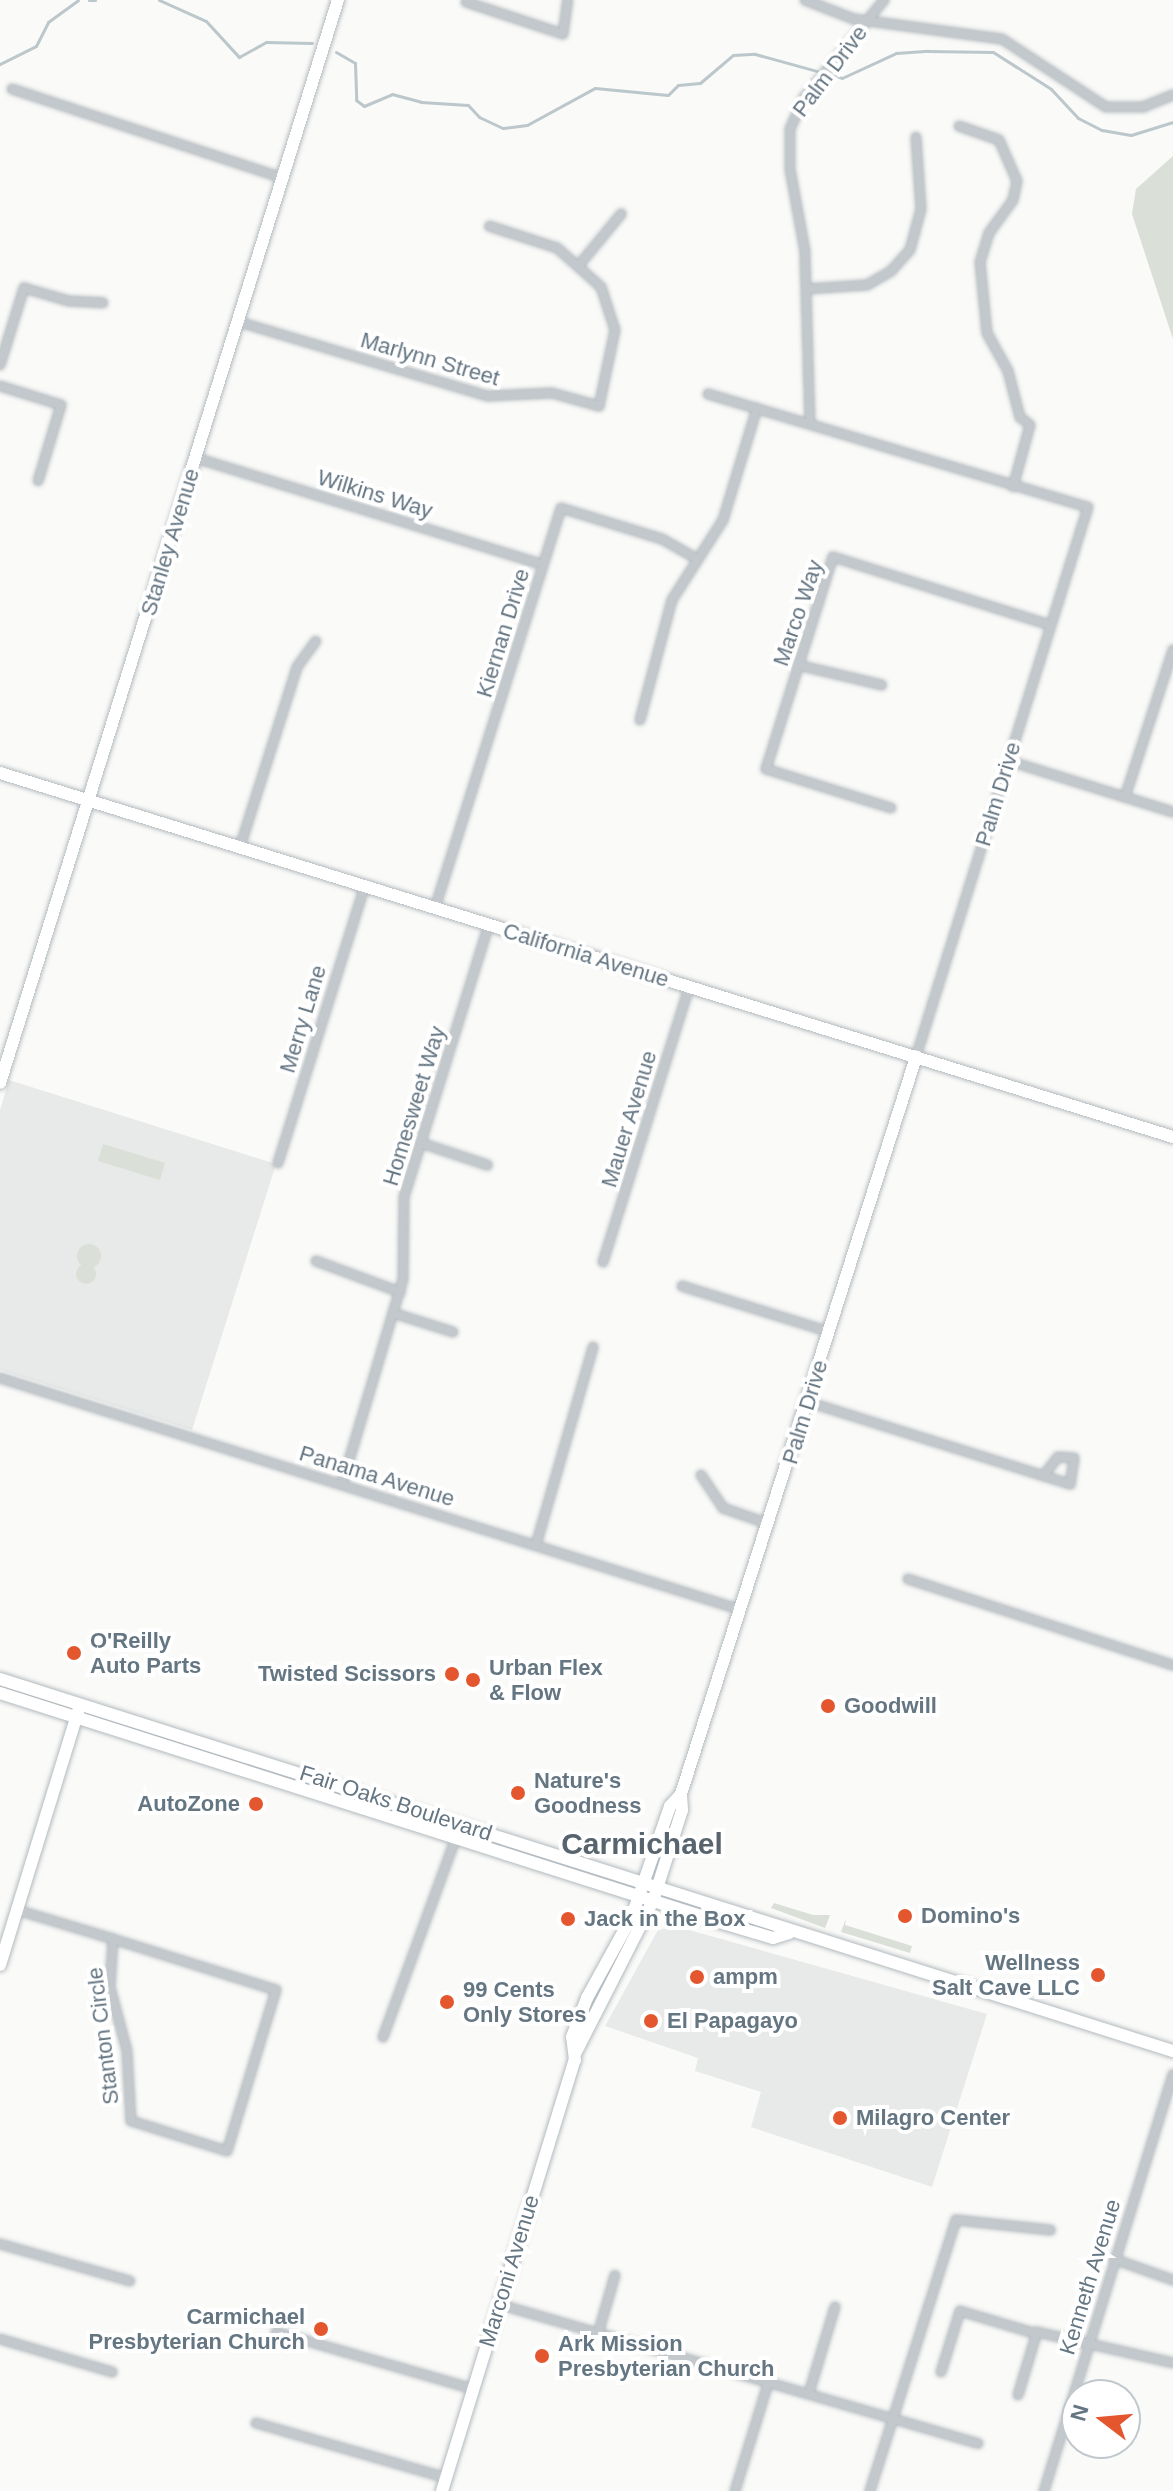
<!DOCTYPE html>
<html>
<head>
<meta charset="utf-8">
<style>
  body { margin:0 }
  #map { position:relative; width:1173px; height:2491px; overflow:hidden; background:#fafaf8; font-family:Helvetica,sans-serif }
  div>[style] { position:absolute }
  [style*='--x'] { left:calc(var(--x)*1px); top:calc(var(--y)*1px); width:calc(var(--w)*1px); rotate:calc(var(--a)*1deg) }
  .built>* { inset:0; background:#e8e9e9 }
  .green>* { inset:0; background:#dadfd7 }
  .round { border-radius:50% }
  .stream>* { height:3px; margin:-1.5px; padding:0 1.5px; transform-origin:1.5px; border-radius:1.5px; background:#bbc7cb }
  .roads { filter:drop-shadow(0 0 2px #b3babf) drop-shadow(0 0 2px #b3babf) }
  .street>* { height:8px; margin:-4px; padding:0 4px; transform-origin:4px; border-radius:4px; background:#c3c8cc }
  .secondary>* { height:12px; margin:-6px; padding:0 6px; transform-origin:6px; border-radius:6px; background:#fff }
  .primary>* { height:12px; margin:-6px; padding:0 6px; transform-origin:6px; border-radius:6px; background:#fff }
  .dots>* { width:22px; height:22px; translate:-50% -50%; box-sizing:border-box; border:4px solid #fff; border-radius:50% }
  span { translate:-50% -50%; white-space:nowrap; text-align:center; line-height:1.15; -webkit-text-stroke:8px #fff; paint-order:stroke }
  .street-label { font-size:22px; color:#657683 }
  .poi-label { font-size:22px; color:#657683; font-weight:700 }
  .left { translate:0 -50%; text-align:left }
  .right { translate:-100% -50%; text-align:right }
  .district-label { font-size:30px; color:#57646e; font-weight:700 }
  .north { position:absolute; left:1061px; top:2379px; width:80px; height:80px; box-sizing:border-box; background:#fff; border:2px solid #c1c8cd; border-radius:50%; rotate:286deg; font-size:22px; font-weight:700; line-height:32px; text-align:center; color:#657683 }
  .north::after { content:''; display:block; margin:auto; width:28px; height:36px; background:#e4572e; clip-path:polygon(50% 0,100% 100%,50% 72%,0 100%) }
</style>
</head>
<body>
<div id="map">
  <div class="built">
    <div style="clip-path:polygon(9px 1080px,276px 1164px,192px 1430px,0 1370px,0 1110px)"></div>
    <div style="clip-path:polygon(675px 1926px,987px 2014px,932px 2187px,751px 2127px,761px 2092px,695px 2071px,698px 2058px,605px 2026px,658px 1930px)"></div>
  </div>
  <div class="green">
    <div style="clip-path:polygon(1173px 156px,1173px 339px,1132px 214px,1136px 189px)"></div>
    <div style="clip-path:polygon(103px 1144px,165px 1163px,160px 1180px,98px 1161px)"></div>
    <div class="round" style="left:77px;top:1244px;width:24px;height:24px"></div>
    <div class="round" style="left:76px;top:1264px;width:20px;height:20px"></div>
    <div style="clip-path:polygon(774px 1903px,813px 1915px,830px 1915px,825px 1928px,771px 1908px)"></div>
    <div style="clip-path:polygon(846px 1918px,845px 1925px,912px 1946px,910px 1953px,841px 1932px)"></div>
  </div>
  <div class="stream">
    <div style="--x:89;--y:0;--w:6;--a:0"></div>
    <div style="--x:159;--y:0;--w:51;--a:24.1"></div>
    <div style="--x:206;--y:21;--w:49;--a:47.5"></div>
    <div style="--x:239;--y:57;--w:31;--a:-29"></div>
    <div style="--x:266;--y:42;--w:46;--a:1.2"></div>
    <div style="--x:336;--y:52;--w:22;--a:30"></div>
    <div style="--x:355;--y:63;--w:37;--a:88"></div>
    <div style="--x:356;--y:100;--w:10;--a:37"></div>
    <div style="--x:364;--y:106;--w:30;--a:-23"></div>
    <div style="--x:392;--y:94;--w:30;--a:15"></div>
    <div style="--x:421;--y:102;--w:47;--a:3.7"></div>
    <div style="--x:468;--y:105;--w:16;--a:47"></div>
    <div style="--x:479;--y:117;--w:26;--a:25"></div>
    <div style="--x:503;--y:128;--w:24;--a:-7"></div>
    <div style="--x:527;--y:125;--w:77;--a:-28.6"></div>
    <div style="--x:595;--y:88;--w:73;--a:5.5"></div>
    <div style="--x:668;--y:95;--w:14;--a:-45"></div>
    <div style="--x:678;--y:85;--w:22;--a:-5"></div>
    <div style="--x:700;--y:83;--w:43;--a:-40.3"></div>
    <div style="--x:733;--y:55;--w:22;--a:-3"></div>
    <div style="--x:755;--y:54;--w:90;--a:15.4"></div>
    <div style="--x:842;--y:78;--w:60;--a:-24.8"></div>
    <div style="--x:896;--y:53;--w:32;--a:-4"></div>
    <div style="--x:928;--y:51;--w:65;--a:0.9"></div>
    <div style="--x:993;--y:52;--w:69;--a:32.5"></div>
    <div style="--x:1051;--y:89;--w:40;--a:47"></div>
    <div style="--x:1078;--y:118;--w:27;--a:27"></div>
    <div style="--x:1102;--y:130;--w:29;--a:10"></div>
    <div style="--x:1131;--y:135;--w:44;--a:-17.2"></div>
    <div style="--x:0;--y:64;--w:40;--a:-26.6"></div>
    <div style="--x:36;--y:46;--w:27;--a:-63"></div>
    <div style="--x:48;--y:22;--w:37;--a:-36"></div>
  </div>
  <div class="roads">
    <div class="street">
      <div style="--x:805;--y:0;--w:53;--a:21.2"></div>
      <div style="--x:854;--y:19;--w:149;--a:7.7"></div>
      <div style="--x:1002;--y:39;--w:124;--a:33.2"></div>
      <div style="--x:1106;--y:107;--w:37;--a:0"></div>
      <div style="--x:1143;--y:107;--w:32;--a:-22"></div>
      <div style="--x:466;--y:2;--w:102;--a:18.3"></div>
      <div style="--x:563;--y:34;--w:34;--a:-82"></div>
      <div style="--x:12;--y:89;--w:284;--a:18.2"></div>
      <div style="--x:959;--y:126;--w:42;--a:19.3"></div>
      <div style="--x:999;--y:140;--w:45;--a:66.3"></div>
      <div style="--x:1017;--y:181;--w:19;--a:102"></div>
      <div style="--x:1013;--y:200;--w:41;--a:126"></div>
      <div style="--x:989;--y:233;--w:30;--a:107"></div>
      <div style="--x:980;--y:262;--w:71;--a:84.4"></div>
      <div style="--x:987;--y:333;--w:43;--a:61.1"></div>
      <div style="--x:1008;--y:371;--w:48;--a:75.4"></div>
      <div style="--x:1020;--y:417;--w:13;--a:39"></div>
      <div style="--x:1030;--y:425;--w:64;--a:105.3"></div>
      <div style="--x:580;--y:264;--w:65;--a:-50.6"></div>
      <div style="--x:806;--y:289;--w:61;--a:-3.8"></div>
      <div style="--x:867;--y:285;--w:28;--a:-30"></div>
      <div style="--x:891;--y:271;--w:28;--a:-48"></div>
      <div style="--x:910;--y:250;--w:42;--a:-75"></div>
      <div style="--x:921;--y:209;--w:72;--a:-94"></div>
      <div style="--x:239;--y:322;--w:260;--a:16.6"></div>
      <div style="--x:488;--y:396;--w:64;--a:-2.7"></div>
      <div style="--x:552;--y:393;--w:49;--a:15.5"></div>
      <div style="--x:599;--y:406;--w:78;--a:-78.1"></div>
      <div style="--x:615;--y:330;--w:45;--a:-108"></div>
      <div style="--x:601;--y:287;--w:59;--a:-138.4"></div>
      <div style="--x:557;--y:248;--w:71;--a:-162.1"></div>
      <div style="--x:0;--y:365;--w:81;--a:-72.7"></div>
      <div style="--x:24;--y:288;--w:47;--a:16.1"></div>
      <div style="--x:69;--y:301;--w:34;--a:3"></div>
      <div style="--x:0;--y:386;--w:64;--a:17.3"></div>
      <div style="--x:61;--y:405;--w:79;--a:106.8"></div>
      <div style="--x:708;--y:394;--w:396;--a:16.6"></div>
      <div style="--x:1088;--y:507;--w:576;--a:107.37"></div>
      <div style="--x:810;--y:424;--w:173;--a:-91.7"></div>
      <div style="--x:805;--y:251;--w:83;--a:-100.4"></div>
      <div style="--x:790;--y:169;--w:40;--a:-90"></div>
      <div style="--x:790;--y:129;--w:34;--a:-66"></div>
      <div style="--x:804;--y:98;--w:127;--a:-50.8"></div>
      <div style="--x:196;--y:458;--w:363;--a:17.1"></div>
      <div style="--x:798;--y:665;--w:86;--a:13.4"></div>
      <div style="--x:640;--y:720;--w:124;--a:-75.1"></div>
      <div style="--x:672;--y:600;--w:95;--a:-57.5"></div>
      <div style="--x:723;--y:520;--w:117;--a:-73.1"></div>
      <div style="--x:1009;--y:761;--w:172;--a:17.3"></div>
      <div style="--x:1125;--y:797;--w:155;--a:-71.9"></div>
      <div style="--x:891;--y:808;--w:131;--a:-162.7"></div>
      <div style="--x:766;--y:769;--w:222;--a:-72.5"></div>
      <div style="--x:833;--y:557;--w:227;--a:17.4"></div>
      <div style="--x:240;--y:847;--w:189;--a:-72.4"></div>
      <div style="--x:297;--y:667;--w:32;--a:-54"></div>
      <div style="--x:435;--y:908;--w:419;--a:-72.5"></div>
      <div style="--x:561;--y:508;--w:106;--a:17.1"></div>
      <div style="--x:662;--y:539;--w:40;--a:29.7"></div>
      <div style="--x:421;--y:1143;--w:70;--a:18.4"></div>
      <div style="--x:278;--y:1163;--w:290;--a:-72.6"></div>
      <div style="--x:316;--y:1261;--w:90;--a:20.3"></div>
      <div style="--x:603;--y:1262;--w:288;--a:-72.6"></div>
      <div style="--x:682;--y:1286;--w:155;--a:17.3"></div>
      <div style="--x:393;--y:1313;--w:63;--a:17.6"></div>
      <div style="--x:0;--y:1378;--w:776;--a:17.38"></div>
      <div style="--x:808;--y:1402;--w:275;--a:17.4"></div>
      <div style="--x:1070;--y:1484;--w:26;--a:-81"></div>
      <div style="--x:1074;--y:1458;--w:16;--a:-176"></div>
      <div style="--x:1058;--y:1457;--w:24;--a:128"></div>
      <div style="--x:701;--y:1475;--w:40;--a:56"></div>
      <div style="--x:723;--y:1508;--w:49;--a:19.2"></div>
      <div style="--x:342;--y:1484;--w:214;--a:-73.4"></div>
      <div style="--x:403;--y:1279;--w:82;--a:-89.3"></div>
      <div style="--x:404;--y:1197;--w:286;--a:-72.7"></div>
      <div style="--x:536;--y:1545;--w:206;--a:-73.9"></div>
      <div style="--x:908;--y:1579;--w:279;--a:18"></div>
      <div style="--x:17;--y:1910;--w:100;--a:16.8"></div>
      <div style="--x:113;--y:1939;--w:171;--a:17.4"></div>
      <div style="--x:276;--y:1990;--w:168;--a:106.9"></div>
      <div style="--x:227;--y:2151;--w:101;--a:-162.6"></div>
      <div style="--x:131;--y:2121;--w:70;--a:-93.3"></div>
      <div style="--x:127;--y:2051;--w:66;--a:-104.9"></div>
      <div style="--x:110;--y:1987;--w:48;--a:-86.4"></div>
      <div style="--x:383;--y:2037;--w:212;--a:-69.9"></div>
      <div style="--x:0;--y:2244;--w:135;--a:15.9"></div>
      <div style="--x:1114;--y:2259;--w:63;--a:19.6"></div>
      <div style="--x:498;--y:2304;--w:500;--a:16.2"></div>
      <div style="--x:276;--y:2332;--w:205;--a:16.1"></div>
      <div style="--x:598;--y:2334;--w:61;--a:-73.9"></div>
      <div style="--x:0;--y:2339;--w:117;--a:16.4"></div>
      <div style="--x:941;--y:2372;--w:64;--a:-72.7"></div>
      <div style="--x:960;--y:2311;--w:80;--a:16.6"></div>
      <div style="--x:809;--y:2393;--w:90;--a:-73.2"></div>
      <div style="--x:1018;--y:2395;--w:66;--a:-73.2"></div>
      <div style="--x:1037;--y:2332;--w:139;--a:12.8"></div>
      <div style="--x:256;--y:2423;--w:198;--a:16.1"></div>
      <div style="--x:735;--y:2491;--w:112;--a:-72.9"></div>
      <div style="--x:870;--y:2491;--w:284;--a:-72.4"></div>
      <div style="--x:956;--y:2220;--w:95;--a:6.1"></div>
      <div style="--x:1044;--y:2491;--w:436;--a:-72.8"></div>
    </div>
    <div class="secondary">
      <div style="--x:0;--y:773;--w:1228;--a:17.24"></div>
      <div style="--x:0;--y:1083;--w:1135;--a:-72.67"></div>
      <div style="--x:0;--y:1965;--w:269;--a:-72.9"></div>
      <div style="--x:576;--y:2052;--w:169;--a:-63"></div>
      <div style="--x:653;--y:1901;--w:96;--a:-72.3"></div>
      <div style="--x:682;--y:1810;--w:16;--a:-94"></div>
      <div style="--x:681;--y:1794;--w:774;--a:-72.31"></div>
      <div style="--x:442;--y:2491;--w:451;--a:-72.9"></div>
      <div style="--x:575;--y:2060;--w:23;--a:-97"></div>
      <div style="--x:572;--y:2037;--w:42;--a:-69"></div>
      <div style="--x:587;--y:1998;--w:94;--a:-61.2"></div>
      <div style="--x:632;--y:1916;--w:116;--a:-70.9"></div>
      <div style="--x:670;--y:1806;--w:16;--a:-47"></div>
    </div>
    <div class="primary">
      <div style="--x:0;--y:1679;--w:1231;--a:17.6"></div>
      <div style="--x:0;--y:1693;--w:762;--a:17.65"></div>
      <div style="--x:726;--y:1924;--w:49;--a:16.6"></div>
      <div style="--x:773;--y:1938;--w:17;--a:-17"></div>
    </div>
  </div>
  <div class="dots">
    <div style="left:74px;top:1653px;background:#e4572e"></div>
    <div style="left:452px;top:1674px;background:#e4572e"></div>
    <div style="left:473px;top:1680px;background:#e4572e"></div>
    <div style="left:828px;top:1706px;background:#e4572e"></div>
    <div style="left:518px;top:1793px;background:#e4572e"></div>
    <div style="left:256px;top:1804px;background:#e4572e"></div>
    <div style="left:905px;top:1916px;background:#e4572e"></div>
    <div style="left:568px;top:1919px;background:#e4572e"></div>
    <div style="left:1098px;top:1975px;background:#e4572e"></div>
    <div style="left:697px;top:1977px;background:#e4572e"></div>
    <div style="left:447px;top:2002px;background:#e4572e"></div>
    <div style="left:651px;top:2021px;background:#e4572e"></div>
    <div style="left:840px;top:2118px;background:#e4572e"></div>
    <div style="left:321px;top:2329px;background:#e4572e"></div>
    <div style="left:542px;top:2356px;background:#e4572e"></div>
  </div>
  <div class="street-label">
    <span style="left:830px;top:71px;rotate:-53deg">Palm Drive</span>
    <span style="left:430px;top:359px;rotate:16deg">Marlynn Street</span>
    <span style="left:375px;top:494px;rotate:17deg">Wilkins Way</span>
    <span style="left:170px;top:542px;rotate:-73deg">Stanley Avenue</span>
    <span style="left:798px;top:613px;rotate:-71deg">Marco Way</span>
    <span style="left:503px;top:633px;rotate:-73deg">Kiernan Drive</span>
    <span style="left:998px;top:794px;rotate:-73deg">Palm Drive</span>
    <span style="left:586px;top:955px;rotate:17deg">California Avenue</span>
    <span style="left:303px;top:1019px;rotate:-73deg">Merry Lane</span>
    <span style="left:414px;top:1106px;rotate:-73deg">Homesweet Way</span>
    <span style="left:629px;top:1119px;rotate:-73deg">Mauer Avenue</span>
    <span style="left:805px;top:1412px;rotate:-73deg">Palm Drive</span>
    <span style="left:377px;top:1476px;rotate:17deg">Panama Avenue</span>
    <span style="left:396px;top:1803px;rotate:18deg">Fair Oaks Boulevard</span>
    <span style="left:103px;top:2036px;rotate:-97deg">Stanton Circle</span>
    <span style="left:509px;top:2271px;rotate:-73deg">Marconi Avenue</span>
    <span style="left:1090px;top:2277px;rotate:-73deg">Kenneth Avenue</span>
  </div>
  <div class="poi-label">
    <span class="left" style="left:90px;top:1653px">O'Reilly<br>Auto Parts</span>
    <span class="left" style="left:489px;top:1680px">Urban Flex<br>&amp; Flow</span>
    <span class="right" style="left:436px;top:1674px">Twisted Scissors</span>
    <span class="left" style="left:844px;top:1706px">Goodwill</span>
    <span class="left" style="left:534px;top:1793px">Nature's<br>Goodness</span>
    <span class="right" style="left:240px;top:1804px">AutoZone</span>
    <span class="left" style="left:921px;top:1916px">Domino's</span>
    <span class="left" style="left:584px;top:1919px">Jack in the Box</span>
    <span class="right" style="left:1080px;top:1975px">Wellness<br>Salt Cave LLC</span>
    <span class="left" style="left:713px;top:1977px">ampm</span>
    <span class="left" style="left:463px;top:2002px">99 Cents<br>Only Stores</span>
    <span class="left" style="left:667px;top:2021px">El Papagayo</span>
    <span class="left" style="left:856px;top:2118px">Milagro Center</span>
    <span class="right" style="left:305px;top:2329px">Carmichael<br>Presbyterian Church</span>
    <span class="left" style="left:558px;top:2356px">Ark Mission<br>Presbyterian Church</span>
  </div>
  <div class="district-label">
    <span style="left:642px;top:1844px">Carmichael</span>
  </div>
  <div class="north">N</div>
</div>
</body>
</html>
